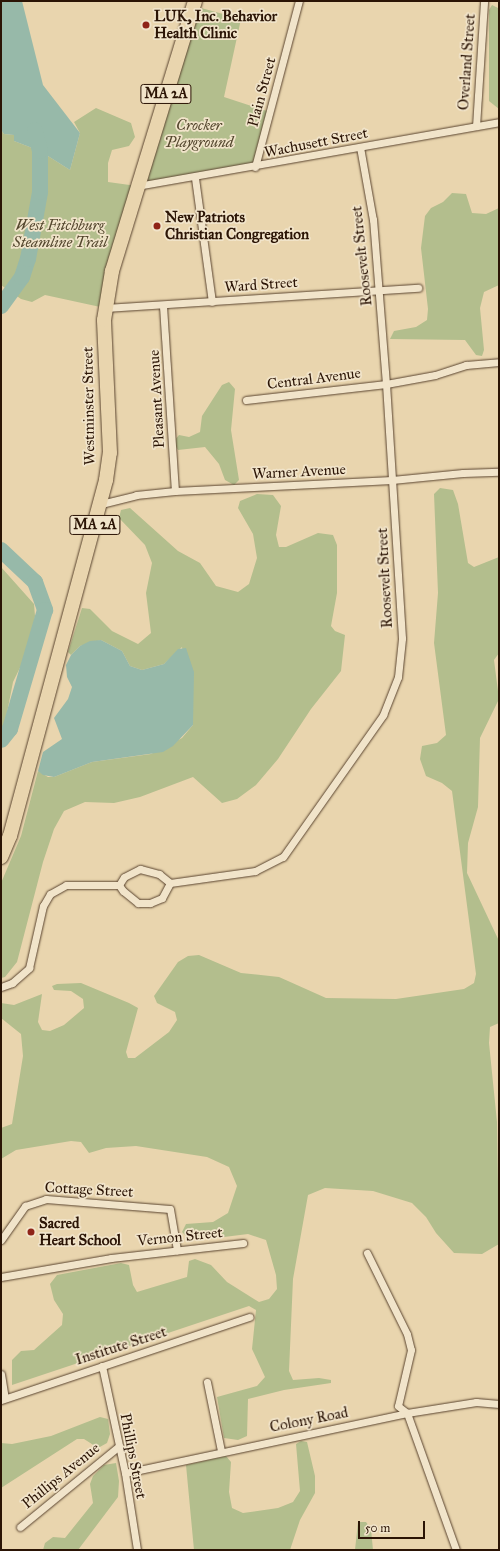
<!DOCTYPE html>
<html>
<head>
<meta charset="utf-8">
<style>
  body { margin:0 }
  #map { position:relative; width:500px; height:1551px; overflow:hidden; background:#e9d5ae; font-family:"IM FELL Great Primer",serif }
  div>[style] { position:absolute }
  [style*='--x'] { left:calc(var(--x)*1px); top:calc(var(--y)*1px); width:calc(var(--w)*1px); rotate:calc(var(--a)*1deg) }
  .green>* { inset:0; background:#b3be8d }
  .water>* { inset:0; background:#97b9a9 }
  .river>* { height:16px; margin:-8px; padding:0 8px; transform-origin:8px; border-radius:8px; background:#97b9a9 }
  .roads { filter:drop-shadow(0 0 1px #5a442f) drop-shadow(0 0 1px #5a442f) }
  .street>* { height:7px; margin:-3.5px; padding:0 3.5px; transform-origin:3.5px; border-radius:3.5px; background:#f1e4ca }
  .highway>* { height:14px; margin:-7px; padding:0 7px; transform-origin:7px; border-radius:7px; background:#e9d5ae }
  .dots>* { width:11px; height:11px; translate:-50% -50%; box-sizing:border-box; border:2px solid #f1e4ca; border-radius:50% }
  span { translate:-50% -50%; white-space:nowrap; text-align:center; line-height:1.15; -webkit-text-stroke:3.5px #f1e4ca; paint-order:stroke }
  .shield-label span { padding:1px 3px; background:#f1e4ca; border:1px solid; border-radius:3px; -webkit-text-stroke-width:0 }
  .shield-label { font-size:14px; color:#2b1405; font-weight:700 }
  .poi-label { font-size:15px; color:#2b1405; font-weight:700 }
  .left { translate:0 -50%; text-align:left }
  .street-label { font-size:15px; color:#2b1405 }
  .park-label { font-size:15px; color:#54472e; font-style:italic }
  .frame { position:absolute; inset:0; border:2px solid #2b1405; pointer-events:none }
  .scale { position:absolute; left:358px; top:1521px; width:67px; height:18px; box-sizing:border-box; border:2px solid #2b1405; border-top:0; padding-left:5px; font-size:12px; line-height:14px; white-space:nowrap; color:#2b1405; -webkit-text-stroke:3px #f1e4ca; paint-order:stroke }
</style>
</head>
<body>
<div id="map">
  <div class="green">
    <div style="clip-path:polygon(492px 5px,498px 8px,499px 109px,489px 101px,489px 10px)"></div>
    <div style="clip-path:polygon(194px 6px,241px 19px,224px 97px,270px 112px,255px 167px,137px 186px,105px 308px,45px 295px,32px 302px,21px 299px,1px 285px,1px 130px,4px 134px,14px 135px,14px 141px,40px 151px,70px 170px,80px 133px,74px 122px,96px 108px,131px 123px,135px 137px,129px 146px,112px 150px,108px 163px,108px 182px,137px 186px)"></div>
    <div style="clip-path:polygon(452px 193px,466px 194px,472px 213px,486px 214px,499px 208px,499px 285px,484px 292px,480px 308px,484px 350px,482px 356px,476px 355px,465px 340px,390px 339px,394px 331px,416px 327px,427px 320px,428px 309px,421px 248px,425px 216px,431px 208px,443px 202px)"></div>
    <div style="clip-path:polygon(229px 382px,235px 389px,231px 430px,239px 480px,234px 485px,225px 480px,219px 464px,205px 447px,178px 450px,173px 442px,179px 435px,189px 437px,200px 432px,202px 416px,222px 385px)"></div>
    <div style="clip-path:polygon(440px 488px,453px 490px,458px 504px,468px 563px,474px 567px,499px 557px,499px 653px,494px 660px,499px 699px,480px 738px,478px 807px,468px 843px,467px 873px,499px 941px,499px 1023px,490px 1027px,489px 1043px,497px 1122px,499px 1244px,482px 1254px,454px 1253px,436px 1233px,426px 1217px,412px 1203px,373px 1191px,325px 1188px,308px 1195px,293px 1279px,289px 1371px,293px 1380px,319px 1378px,331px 1380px,331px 1383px,284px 1390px,248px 1399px,247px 1436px,238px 1440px,224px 1438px,217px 1397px,257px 1386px,265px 1377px,252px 1349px,256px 1310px,249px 1306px,12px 1385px,12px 1360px,21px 1351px,34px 1350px,62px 1325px,63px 1314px,54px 1300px,50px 1284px,57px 1275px,121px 1263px,129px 1265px,133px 1285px,137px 1292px,187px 1277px,189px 1261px,195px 1259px,211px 1265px,227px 1282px,259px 1302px,269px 1299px,277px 1289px,276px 1275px,266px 1240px,248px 1234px,208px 1239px,186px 1236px,182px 1232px,186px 1224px,213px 1222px,228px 1213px,237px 1186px,229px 1167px,207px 1157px,136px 1146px,106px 1148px,89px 1153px,81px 1142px,71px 1141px,16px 1150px,1px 1159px,1px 1128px,12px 1124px,23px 1056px,21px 1034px,1px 1018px,1px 1003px,14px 1005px,42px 994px,38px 1022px,42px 1030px,50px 1031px,64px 1025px,84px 1008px,83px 999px,71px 991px,54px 990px,52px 986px,57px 984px,81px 983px,129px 1003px,138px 1008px,126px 1052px,128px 1058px,135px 1058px,169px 1032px,177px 1020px,175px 1012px,157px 1003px,154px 996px,178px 962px,188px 956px,199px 955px,241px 973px,279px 977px,326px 998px,396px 999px,464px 989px,474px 983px,476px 974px,452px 791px,442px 783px,426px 776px,420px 759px,422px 746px,437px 743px,446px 735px,434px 643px,438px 593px,434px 494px)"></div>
    <div style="clip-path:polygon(257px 494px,273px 495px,281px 506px,276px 535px,279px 547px,286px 547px,318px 533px,333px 535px,337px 545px,337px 593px,331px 626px,335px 631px,345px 635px,341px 671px,311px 709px,278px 759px,256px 785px,237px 799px,222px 803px,193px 777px,140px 797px,114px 803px,85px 802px,64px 811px,54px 829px,43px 862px,17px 962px,5px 977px,1px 978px,1px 883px,21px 836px,38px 771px,48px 777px,54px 777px,92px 762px,151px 754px,182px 738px,193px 725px,182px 647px,164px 664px,142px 670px,130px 666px,122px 651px,101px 640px,80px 646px,71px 655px,68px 652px,82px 608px,90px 609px,112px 631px,138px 644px,151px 633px,146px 593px,152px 563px,145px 545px,119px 518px,121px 510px,130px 508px,178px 551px,200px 563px,216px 586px,238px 592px,249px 584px,257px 558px,253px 534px,238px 508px,240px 501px)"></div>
    <div style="clip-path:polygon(1px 567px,34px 604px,35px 616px,32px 643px,13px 682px,5px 723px,1px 733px)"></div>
    <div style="clip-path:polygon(100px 1417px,108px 1419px,110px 1434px,107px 1443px,98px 1448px,84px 1439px,77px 1439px,1px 1488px,1px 1443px,12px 1444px,51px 1436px)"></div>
    <div style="clip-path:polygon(301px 1441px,307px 1442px,315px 1476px,315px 1493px,300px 1520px,290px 1550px,194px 1550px,186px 1465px,226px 1456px,231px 1462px,229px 1492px,232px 1508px,243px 1513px,278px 1508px,293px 1502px,300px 1491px,296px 1444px)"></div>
    <div style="clip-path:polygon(116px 1463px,119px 1481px,118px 1497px,78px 1550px,43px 1550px,45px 1543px,53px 1537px,65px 1538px,93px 1503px,90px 1484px,93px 1476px,104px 1465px)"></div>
    <div style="clip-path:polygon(358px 1522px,366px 1522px,371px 1529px,373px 1550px,355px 1550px)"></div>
  </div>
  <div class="water">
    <div style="clip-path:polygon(1px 1px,22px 1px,43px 85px,80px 133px,70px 170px,40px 151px,14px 141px,14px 135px,4px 134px,1px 130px)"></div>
    <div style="clip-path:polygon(101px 640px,122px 651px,130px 666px,142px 670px,164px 664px,178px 649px,186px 648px,194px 672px,193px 725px,173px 746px,163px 752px,92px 762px,54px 777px,43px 775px,38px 771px,43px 752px,62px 739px,54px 718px,68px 699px,72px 687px,67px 677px,66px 665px,71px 655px,80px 646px,90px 641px)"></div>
  </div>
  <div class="river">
    <div style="--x:1;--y:306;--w:36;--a:-54"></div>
    <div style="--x:22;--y:277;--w:19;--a:-72"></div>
    <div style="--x:28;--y:259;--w:68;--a:-79.8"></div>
    <div style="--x:40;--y:192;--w:41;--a:-90"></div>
    <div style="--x:40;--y:151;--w:21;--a:-104"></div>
    <div style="--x:1;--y:550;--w:47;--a:43.3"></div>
    <div style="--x:35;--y:582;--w:30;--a:70"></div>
    <div style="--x:45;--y:610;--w:124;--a:106.4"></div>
    <div style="--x:10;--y:729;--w:14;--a:129"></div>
  </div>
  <div class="roads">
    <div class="street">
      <div style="--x:476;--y:126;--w:125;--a:-86.3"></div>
      <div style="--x:255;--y:167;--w:172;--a:-75.2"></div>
      <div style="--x:195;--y:178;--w:125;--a:82.2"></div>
      <div style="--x:137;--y:186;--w:368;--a:-10"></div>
      <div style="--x:163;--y:306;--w:185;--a:86.3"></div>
      <div style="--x:105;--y:308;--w:314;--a:-3.7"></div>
      <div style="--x:246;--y:400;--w:141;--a:-6.5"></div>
      <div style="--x:386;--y:384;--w:50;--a:-10.4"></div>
      <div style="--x:435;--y:375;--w:33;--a:-18"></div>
      <div style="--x:466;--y:365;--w:33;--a:-5"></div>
      <div style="--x:101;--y:504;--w:36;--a:-14"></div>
      <div style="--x:136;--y:495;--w:39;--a:-6"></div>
      <div style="--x:175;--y:491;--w:217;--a:-2.9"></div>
      <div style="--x:392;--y:480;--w:71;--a:-5.6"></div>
      <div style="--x:463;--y:473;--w:36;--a:-2"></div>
      <div style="--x:140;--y:869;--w:20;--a:15"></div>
      <div style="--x:159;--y:874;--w:14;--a:39"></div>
      <div style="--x:170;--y:883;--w:17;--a:118"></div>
      <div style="--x:162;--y:898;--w:13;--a:157"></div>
      <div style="--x:150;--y:903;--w:12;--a:180"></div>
      <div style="--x:138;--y:903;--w:19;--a:-141"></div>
      <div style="--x:123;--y:891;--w:7;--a:-124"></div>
      <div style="--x:119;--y:885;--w:9;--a:-58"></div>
      <div style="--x:124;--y:877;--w:18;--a:-27"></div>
      <div style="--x:170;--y:883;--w:86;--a:-8"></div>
      <div style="--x:255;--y:871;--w:31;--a:-27"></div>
      <div style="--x:283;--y:857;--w:174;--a:-54.8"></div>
      <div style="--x:383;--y:715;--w:41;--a:-68.5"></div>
      <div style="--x:398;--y:677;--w:39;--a:-84"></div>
      <div style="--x:402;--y:638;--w:255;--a:-93.6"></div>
      <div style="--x:386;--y:384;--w:165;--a:-94.5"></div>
      <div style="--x:373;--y:220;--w:74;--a:-100.1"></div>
      <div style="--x:1;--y:987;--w:12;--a:-20"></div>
      <div style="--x:12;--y:983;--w:23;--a:-41"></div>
      <div style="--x:29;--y:968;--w:64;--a:-77.3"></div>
      <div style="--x:43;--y:906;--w:14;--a:-60"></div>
      <div style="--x:50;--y:894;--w:18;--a:-29"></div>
      <div style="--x:66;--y:885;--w:53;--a:0"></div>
      <div style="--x:1;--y:1240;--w:42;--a:-54.8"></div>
      <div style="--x:25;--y:1206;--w:22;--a:-18"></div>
      <div style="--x:46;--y:1199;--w:124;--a:4.6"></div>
      <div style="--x:170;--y:1209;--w:42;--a:80.3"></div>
      <div style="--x:367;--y:1253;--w:90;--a:63.7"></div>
      <div style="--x:407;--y:1334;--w:16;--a:76"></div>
      <div style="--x:411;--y:1350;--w:57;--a:103.1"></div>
      <div style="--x:398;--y:1406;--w:11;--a:38"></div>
      <div style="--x:407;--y:1413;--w:145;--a:70.3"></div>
      <div style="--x:1;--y:1277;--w:112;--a:-9.8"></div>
      <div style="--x:111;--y:1258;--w:133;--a:-6.5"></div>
      <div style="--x:102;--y:1366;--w:109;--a:77.9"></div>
      <div style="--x:125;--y:1473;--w:78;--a:81.1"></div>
      <div style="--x:1;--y:1374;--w:24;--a:81"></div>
      <div style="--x:207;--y:1382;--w:70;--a:78.5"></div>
      <div style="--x:1;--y:1400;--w:262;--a:-18.5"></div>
      <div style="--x:125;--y:1473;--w:288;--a:-12"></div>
      <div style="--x:407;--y:1413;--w:70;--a:-9.1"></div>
      <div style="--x:476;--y:1402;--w:23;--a:5"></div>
      <div style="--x:20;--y:1527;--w:128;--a:-39.3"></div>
    </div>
    <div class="highway">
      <div style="--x:1;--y:857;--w:23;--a:-67"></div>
      <div style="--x:10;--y:836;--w:369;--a:-74.9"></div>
      <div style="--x:106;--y:480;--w:27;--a:-82"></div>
      <div style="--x:110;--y:453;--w:133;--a:-92.6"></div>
      <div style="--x:104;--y:320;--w:50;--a:-80.7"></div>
      <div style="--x:112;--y:271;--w:282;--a:-72.9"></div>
    </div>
  </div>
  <div class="dots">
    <div style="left:146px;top:25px;background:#8f2418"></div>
    <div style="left:157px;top:226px;background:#8f2418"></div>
    <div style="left:31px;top:1232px;background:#8f2418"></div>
  </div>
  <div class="shield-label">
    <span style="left:166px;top:94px">MA 2A</span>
    <span style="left:95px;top:525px">MA 2A</span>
  </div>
  <div class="poi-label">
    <span class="left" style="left:154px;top:25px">LUK, Inc. Behavior<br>Health Clinic</span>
    <span class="left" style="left:165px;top:226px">New Patriots<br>Christian Congregation</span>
    <span class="left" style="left:39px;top:1232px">Sacred<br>Heart School</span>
  </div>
  <div class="street-label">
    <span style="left:467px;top:62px;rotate:-86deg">Overland Street</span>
    <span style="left:262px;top:92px;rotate:-75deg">Plain Street</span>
    <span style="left:316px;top:143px;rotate:-11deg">Wachusett Street</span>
    <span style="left:362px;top:256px;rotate:-96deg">Roosevelt Street</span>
    <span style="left:261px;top:285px;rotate:-4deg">Ward Street</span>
    <span style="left:314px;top:379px;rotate:-7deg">Central Avenue</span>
    <span style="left:157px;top:399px;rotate:-93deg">Pleasant Avenue</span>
    <span style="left:89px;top:406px;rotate:-91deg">Westminster Street</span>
    <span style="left:299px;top:472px;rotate:-3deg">Warner Avenue</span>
    <span style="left:385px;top:578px;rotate:-93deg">Roosevelt Street</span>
    <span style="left:89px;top:1190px;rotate:3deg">Cottage Street</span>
    <span style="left:180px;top:1237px;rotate:-6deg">Vernon Street</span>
    <span style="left:121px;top:1346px;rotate:-18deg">Institute Street</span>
    <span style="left:309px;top:1420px;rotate:-11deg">Colony Road</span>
    <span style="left:133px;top:1456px;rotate:79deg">Phillips Street</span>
    <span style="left:61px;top:1476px;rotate:-39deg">Phillips Avenue</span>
  </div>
  <div class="park-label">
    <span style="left:199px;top:134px">Crocker<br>Playground</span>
    <span style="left:60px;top:234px">West Fitchburg<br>Steamline Trail</span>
  </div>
  <div class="frame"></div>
  <div class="scale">50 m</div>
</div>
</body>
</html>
